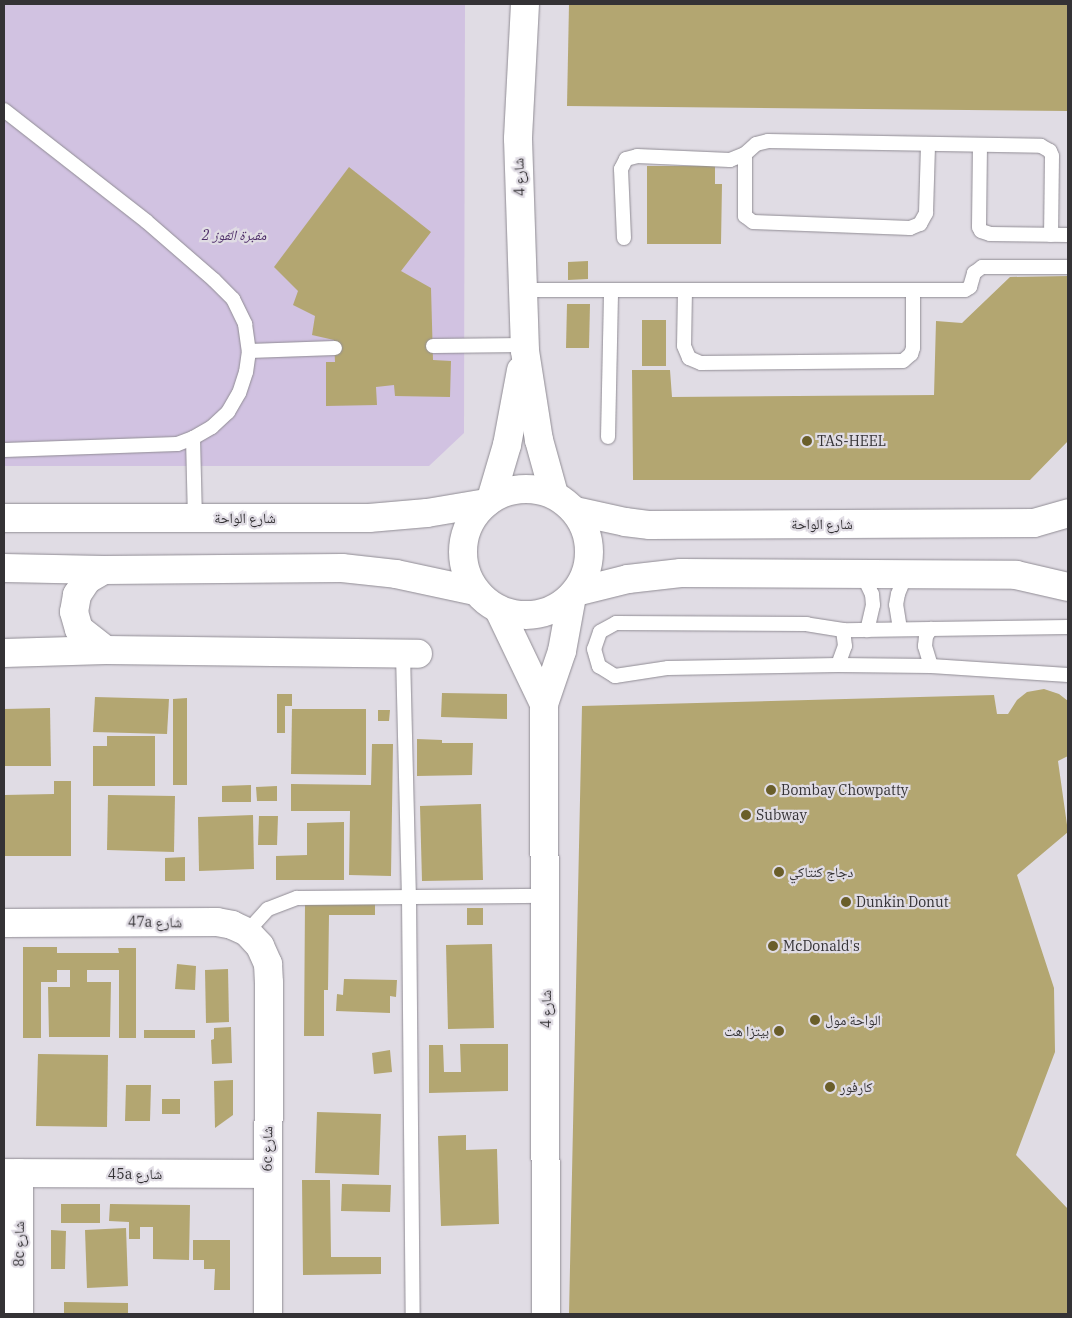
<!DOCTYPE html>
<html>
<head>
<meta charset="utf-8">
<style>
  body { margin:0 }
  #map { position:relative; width:1072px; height:1318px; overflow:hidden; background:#e0dce4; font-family:"IBM Plex Serif","Noto Naskh Arabic",serif }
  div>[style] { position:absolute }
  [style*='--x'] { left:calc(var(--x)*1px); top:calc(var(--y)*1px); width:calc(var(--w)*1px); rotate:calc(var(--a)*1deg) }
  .green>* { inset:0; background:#d1c2e1 }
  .building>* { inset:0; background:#b3a671 }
  .roads { filter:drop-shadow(0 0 1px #908c94) drop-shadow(0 0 1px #908c94) }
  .service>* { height:14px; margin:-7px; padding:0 7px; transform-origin:7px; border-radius:7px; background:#fff }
  .minor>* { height:28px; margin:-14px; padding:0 14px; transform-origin:14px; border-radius:14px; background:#fff }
  .tertiary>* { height:28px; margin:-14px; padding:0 14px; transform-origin:14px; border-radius:14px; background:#fff }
  .tertiary>.ring { margin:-14px; padding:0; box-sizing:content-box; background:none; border:28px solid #fff; border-radius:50% }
  .dots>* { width:14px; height:14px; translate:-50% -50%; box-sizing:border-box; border:2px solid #e0dce4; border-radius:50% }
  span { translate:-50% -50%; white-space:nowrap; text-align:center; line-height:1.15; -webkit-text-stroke:4.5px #e0dce4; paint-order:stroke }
  .street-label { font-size:14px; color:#343235 }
  .park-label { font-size:14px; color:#4e2e69; font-style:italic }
  .poi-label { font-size:14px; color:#343235 }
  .left { translate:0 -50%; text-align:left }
  .right { translate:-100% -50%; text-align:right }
  .frame { position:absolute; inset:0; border:5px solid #343235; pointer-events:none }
</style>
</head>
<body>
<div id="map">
  <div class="green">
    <div style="clip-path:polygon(4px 4px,465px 4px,464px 433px,429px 466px,4px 466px)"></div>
  </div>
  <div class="building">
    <div style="clip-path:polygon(569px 4px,1068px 4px,1068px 111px,567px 106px)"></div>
    <div style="clip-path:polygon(647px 166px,715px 166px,715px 184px,722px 184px,721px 244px,647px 244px)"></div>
    <div style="clip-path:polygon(349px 167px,431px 232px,401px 271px,431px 288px,433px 360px,451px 361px,450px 397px,395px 396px,394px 385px,376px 387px,377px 405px,326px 406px,326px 362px,335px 362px,334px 340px,312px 335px,315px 316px,293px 305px,298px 291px,274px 267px)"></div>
    <div style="clip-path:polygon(588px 261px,588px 279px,568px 280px,568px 262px)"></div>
    <div style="clip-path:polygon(1068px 276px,1068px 441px,1030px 480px,633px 480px,632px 370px,670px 370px,672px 397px,934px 395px,936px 321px,962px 323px,1010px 277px)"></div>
    <div style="clip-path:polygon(567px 304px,590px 304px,589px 348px,566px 348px)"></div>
    <div style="clip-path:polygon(642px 320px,666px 320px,666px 366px,642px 366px)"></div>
    <div style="clip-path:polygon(1044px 689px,1059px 694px,1068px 701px,1068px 756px,1058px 761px,1068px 832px,1017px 875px,1054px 988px,1055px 1052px,1016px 1155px,1068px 1209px,1068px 1314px,569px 1314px,582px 706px,994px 695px,997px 714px,1008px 714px,1017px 700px,1027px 692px)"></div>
    <div style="clip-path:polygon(442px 693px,507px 694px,507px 719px,441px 717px)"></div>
    <div style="clip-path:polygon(277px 694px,292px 694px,292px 706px,285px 706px,285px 733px,277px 733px)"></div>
    <div style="clip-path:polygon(95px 697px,169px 699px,167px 734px,93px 732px)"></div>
    <div style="clip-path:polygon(187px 698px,187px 785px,173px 785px,173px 699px)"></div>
    <div style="clip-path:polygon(50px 708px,51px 766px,4px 766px,4px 709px)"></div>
    <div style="clip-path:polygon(292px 709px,366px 709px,366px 775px,291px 774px)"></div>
    <div style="clip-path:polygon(378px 710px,390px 710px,389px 721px,378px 721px)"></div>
    <div style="clip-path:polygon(107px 736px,155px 736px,155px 786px,93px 786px,93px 746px,107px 746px)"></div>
    <div style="clip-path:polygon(417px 739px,442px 740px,442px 743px,473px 743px,472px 775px,417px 776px)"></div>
    <div style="clip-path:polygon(372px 744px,393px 744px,391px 876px,349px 875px,350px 811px,291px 811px,291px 784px,371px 785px)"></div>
    <div style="clip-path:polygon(54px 781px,71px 781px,71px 856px,4px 856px,4px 795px,54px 794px)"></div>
    <div style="clip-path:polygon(251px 785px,251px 802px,222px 802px,222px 786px)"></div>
    <div style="clip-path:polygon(277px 786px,277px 801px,257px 801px,256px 787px)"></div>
    <div style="clip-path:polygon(108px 795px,175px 796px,174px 852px,107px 850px)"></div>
    <div style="clip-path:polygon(481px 804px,483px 880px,422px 881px,420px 806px)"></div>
    <div style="clip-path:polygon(253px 815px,254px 869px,199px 871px,198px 817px)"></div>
    <div style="clip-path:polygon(259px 816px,278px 816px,277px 845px,258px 845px)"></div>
    <div style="clip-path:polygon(344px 822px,344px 880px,276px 880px,276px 856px,307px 855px,307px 823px)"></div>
    <div style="clip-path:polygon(185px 857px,185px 881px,165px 881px,165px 858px)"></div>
    <div style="clip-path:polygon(305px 903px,375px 903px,375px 915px,329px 915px,328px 990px,324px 990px,324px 1036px,304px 1036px)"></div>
    <div style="clip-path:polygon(467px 908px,483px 908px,483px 925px,467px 925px)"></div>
    <div style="clip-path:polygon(492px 944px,494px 1028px,448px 1029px,446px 945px)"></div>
    <div style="clip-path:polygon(23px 947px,57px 947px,57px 953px,119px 953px,118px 948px,136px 948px,136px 1038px,119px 1038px,119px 970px,87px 970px,87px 982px,111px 982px,110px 1037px,49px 1037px,48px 987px,70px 987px,70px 970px,57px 970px,57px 982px,41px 982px,41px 1038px,23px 1038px)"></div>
    <div style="clip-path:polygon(177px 964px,196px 966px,195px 990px,175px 989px)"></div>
    <div style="clip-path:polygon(228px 969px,229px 1022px,206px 1023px,205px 970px)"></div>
    <div style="clip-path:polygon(344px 979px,397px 980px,396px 997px,390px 996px,390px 1013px,336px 1011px,337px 994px,343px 995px)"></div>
    <div style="clip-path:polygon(231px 1027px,232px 1063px,212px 1064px,211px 1040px,214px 1039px,214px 1028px)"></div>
    <div style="clip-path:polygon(144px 1030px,195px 1030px,195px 1038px,144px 1038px)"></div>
    <div style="clip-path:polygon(460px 1044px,508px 1044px,508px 1091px,429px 1093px,429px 1045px,443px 1045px,444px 1072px,461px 1072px)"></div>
    <div style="clip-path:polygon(390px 1050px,392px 1072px,374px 1074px,372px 1053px)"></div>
    <div style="clip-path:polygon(38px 1054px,108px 1055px,107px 1127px,36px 1126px)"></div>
    <div style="clip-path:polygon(233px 1080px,233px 1115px,215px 1128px,214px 1081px)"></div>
    <div style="clip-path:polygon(126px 1085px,151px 1085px,150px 1121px,125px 1121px)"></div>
    <div style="clip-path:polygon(162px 1099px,180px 1099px,180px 1114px,162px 1114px)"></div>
    <div style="clip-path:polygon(317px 1112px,381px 1114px,379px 1175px,315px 1173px)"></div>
    <div style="clip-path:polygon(466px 1135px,466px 1150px,497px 1149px,499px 1224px,441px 1226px,438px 1136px)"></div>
    <div style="clip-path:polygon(302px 1180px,330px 1180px,331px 1257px,381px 1257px,381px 1274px,303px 1275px)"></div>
    <div style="clip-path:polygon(342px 1184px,391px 1185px,390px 1212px,341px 1211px)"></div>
    <div style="clip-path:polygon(61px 1204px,100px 1204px,100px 1223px,61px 1223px)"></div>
    <div style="clip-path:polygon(110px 1204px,190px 1205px,189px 1260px,153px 1259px,153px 1227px,140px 1227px,140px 1239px,129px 1239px,129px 1222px,109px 1221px)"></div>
    <div style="clip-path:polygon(126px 1228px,128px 1286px,87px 1288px,85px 1230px)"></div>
    <div style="clip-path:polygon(51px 1230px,66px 1231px,65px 1269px,51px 1269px)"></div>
    <div style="clip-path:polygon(193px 1240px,230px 1240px,230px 1290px,214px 1290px,215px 1269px,204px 1269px,204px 1260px,193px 1260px)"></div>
    <div style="clip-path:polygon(64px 1302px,128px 1303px,128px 1314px,64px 1314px)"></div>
  </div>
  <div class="roads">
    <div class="service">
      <div style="--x:4;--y:110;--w:180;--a:38"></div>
      <div style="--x:146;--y:221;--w:90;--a:40.9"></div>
      <div style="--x:214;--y:280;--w:27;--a:45"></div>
      <div style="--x:233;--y:299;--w:28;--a:64"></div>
      <div style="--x:245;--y:324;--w:27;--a:82"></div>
      <div style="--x:249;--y:351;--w:21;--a:98"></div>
      <div style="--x:246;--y:372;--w:22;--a:108"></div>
      <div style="--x:239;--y:393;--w:22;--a:120"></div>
      <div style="--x:228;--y:412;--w:22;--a:137"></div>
      <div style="--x:212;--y:427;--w:22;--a:150"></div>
      <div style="--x:193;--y:438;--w:17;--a:159"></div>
      <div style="--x:177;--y:444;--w:173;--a:178"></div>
      <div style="--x:980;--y:145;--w:82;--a:90.7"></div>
      <div style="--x:979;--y:227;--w:4;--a:63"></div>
      <div style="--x:981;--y:231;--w:9;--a:18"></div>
      <div style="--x:990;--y:234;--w:78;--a:0.7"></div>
      <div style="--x:745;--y:154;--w:62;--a:90"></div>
      <div style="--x:745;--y:216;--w:10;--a:37"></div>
      <div style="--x:753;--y:222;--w:157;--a:2.2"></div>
      <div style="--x:910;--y:228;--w:11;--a:-22"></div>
      <div style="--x:920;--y:224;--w:13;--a:-61"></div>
      <div style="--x:926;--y:213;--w:69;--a:-88.3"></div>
      <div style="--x:624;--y:238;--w:69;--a:-92.5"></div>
      <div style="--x:621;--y:169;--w:11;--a:-63"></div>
      <div style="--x:626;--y:159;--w:11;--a:-15"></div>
      <div style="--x:637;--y:156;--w:93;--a:2.5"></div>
      <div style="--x:730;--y:160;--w:16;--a:-22"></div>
      <div style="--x:745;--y:154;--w:15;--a:-42"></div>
      <div style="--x:756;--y:144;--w:12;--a:-14"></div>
      <div style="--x:768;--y:141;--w:273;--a:1"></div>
      <div style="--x:1041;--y:146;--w:10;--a:29"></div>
      <div style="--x:1050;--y:151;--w:5;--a:68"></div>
      <div style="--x:1052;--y:156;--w:79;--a:90.7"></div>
      <div style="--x:523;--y:290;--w:442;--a:0"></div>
      <div style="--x:965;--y:290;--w:6;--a:-31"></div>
      <div style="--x:970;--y:287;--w:15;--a:-74"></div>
      <div style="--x:974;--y:273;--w:10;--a:-37"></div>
      <div style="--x:982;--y:267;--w:86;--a:0"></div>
      <div style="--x:685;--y:290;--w:56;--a:91"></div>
      <div style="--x:684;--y:346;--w:13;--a:67"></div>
      <div style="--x:689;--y:358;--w:13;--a:23"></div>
      <div style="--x:701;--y:363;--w:202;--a:-0.6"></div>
      <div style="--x:903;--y:361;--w:11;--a:-41"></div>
      <div style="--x:911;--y:354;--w:6;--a:-72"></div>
      <div style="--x:913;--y:348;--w:58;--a:-90"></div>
      <div style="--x:433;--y:346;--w:91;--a:-0.6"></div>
      <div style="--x:249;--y:351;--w:86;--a:-2"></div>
      <div style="--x:608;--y:437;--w:147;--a:-88.8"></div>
      <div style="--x:193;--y:438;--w:80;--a:88.6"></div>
      <div style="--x:862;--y:573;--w:23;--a:65"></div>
      <div style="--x:872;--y:594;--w:11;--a:85"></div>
      <div style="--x:873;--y:605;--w:26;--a:103"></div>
      <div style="--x:1068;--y:627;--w:225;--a:179.2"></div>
      <div style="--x:843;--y:630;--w:36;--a:-171"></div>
      <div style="--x:807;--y:624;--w:191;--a:-179.7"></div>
      <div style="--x:616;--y:623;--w:18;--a:151"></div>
      <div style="--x:600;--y:632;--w:18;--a:109"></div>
      <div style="--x:594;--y:649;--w:18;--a:74"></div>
      <div style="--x:599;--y:666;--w:19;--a:32"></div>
      <div style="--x:615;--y:676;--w:54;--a:-8.6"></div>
      <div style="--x:668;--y:668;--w:170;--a:-1"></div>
      <div style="--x:838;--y:665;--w:93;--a:0.6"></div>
      <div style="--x:931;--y:666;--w:137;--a:3.8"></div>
      <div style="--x:900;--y:629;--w:24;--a:-99"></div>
      <div style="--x:896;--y:605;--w:11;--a:-80"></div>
      <div style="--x:898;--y:594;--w:22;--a:-68"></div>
      <div style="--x:403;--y:654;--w:242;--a:88.6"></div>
      <div style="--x:409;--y:896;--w:418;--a:89.5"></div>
      <div style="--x:838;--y:665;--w:20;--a:-70"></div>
      <div style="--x:845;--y:646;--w:16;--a:-97"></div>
      <div style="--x:931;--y:666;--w:21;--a:-107"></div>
      <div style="--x:925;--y:646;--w:10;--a:-84"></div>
      <div style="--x:926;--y:636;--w:9;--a:-54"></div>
      <div style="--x:247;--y:932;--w:31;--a:-48"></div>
      <div style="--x:268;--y:909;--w:31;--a:-21"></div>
      <div style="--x:297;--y:898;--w:249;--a:-0.5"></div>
    </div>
    <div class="minor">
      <div style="--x:525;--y:4;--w:135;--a:93"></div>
      <div style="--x:518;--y:139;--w:212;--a:88.1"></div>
      <div style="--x:525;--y:351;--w:90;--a:81.1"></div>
      <div style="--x:539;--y:440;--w:56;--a:74.5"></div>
      <div style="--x:491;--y:499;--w:56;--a:-73.5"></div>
      <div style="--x:507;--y:445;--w:76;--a:-79.4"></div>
      <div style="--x:499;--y:610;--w:104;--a:64.4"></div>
      <div style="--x:544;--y:704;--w:610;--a:89.81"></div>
      <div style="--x:4;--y:653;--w:102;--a:-1.7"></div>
      <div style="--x:106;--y:650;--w:312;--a:0.7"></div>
      <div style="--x:544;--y:704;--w:56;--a:-71.2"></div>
      <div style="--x:562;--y:651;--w:56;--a:-79.7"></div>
      <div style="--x:4;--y:923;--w:213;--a:-0.3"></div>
      <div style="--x:217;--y:922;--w:15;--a:11"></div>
      <div style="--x:232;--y:925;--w:17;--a:25"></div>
      <div style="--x:247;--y:932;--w:19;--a:47"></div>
      <div style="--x:260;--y:946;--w:20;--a:66"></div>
      <div style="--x:268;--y:964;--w:19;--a:87"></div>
      <div style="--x:269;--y:983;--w:331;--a:90.2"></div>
      <div style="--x:4;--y:1173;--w:263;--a:0.2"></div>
      <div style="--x:19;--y:1314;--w:141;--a:-90"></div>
    </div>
    <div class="tertiary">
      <div class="ring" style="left:463px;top:489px;width:98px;height:98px"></div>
      <div style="--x:575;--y:511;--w:51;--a:12.4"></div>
      <div style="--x:625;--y:522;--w:25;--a:7"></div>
      <div style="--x:650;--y:525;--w:384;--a:-0.3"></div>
      <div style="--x:1034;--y:523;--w:35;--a:-16"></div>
      <div style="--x:4;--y:518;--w:365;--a:0"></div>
      <div style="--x:369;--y:518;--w:58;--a:-4.9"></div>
      <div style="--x:427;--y:513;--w:60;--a:-9.6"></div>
      <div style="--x:4;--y:568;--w:100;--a:1.1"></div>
      <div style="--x:104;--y:570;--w:238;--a:-0.5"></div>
      <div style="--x:342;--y:568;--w:54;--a:6.3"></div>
      <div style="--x:396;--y:574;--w:81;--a:12.1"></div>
      <div style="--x:104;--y:570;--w:20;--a:150"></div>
      <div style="--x:87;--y:580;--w:18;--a:124"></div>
      <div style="--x:77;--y:595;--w:17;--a:100"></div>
      <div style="--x:74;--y:612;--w:18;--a:74"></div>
      <div style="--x:79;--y:629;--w:34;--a:38"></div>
      <div style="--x:576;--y:592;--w:54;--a:-14"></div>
      <div style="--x:628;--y:579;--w:53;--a:-6.5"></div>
      <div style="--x:681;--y:573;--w:335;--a:0.3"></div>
      <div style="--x:1016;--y:575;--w:53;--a:13"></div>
    </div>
  </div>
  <div class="dots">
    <div style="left:807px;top:441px;background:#6a5e2a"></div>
    <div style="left:771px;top:790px;background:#6a5e2a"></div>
    <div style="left:746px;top:815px;background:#6a5e2a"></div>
    <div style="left:779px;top:872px;background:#6a5e2a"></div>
    <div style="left:846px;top:902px;background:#6a5e2a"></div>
    <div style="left:773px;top:946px;background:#6a5e2a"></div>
    <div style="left:815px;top:1020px;background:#6a5e2a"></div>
    <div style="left:779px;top:1031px;background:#6a5e2a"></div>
    <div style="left:830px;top:1087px;background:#6a5e2a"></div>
  </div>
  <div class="street-label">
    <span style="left:519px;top:177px;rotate:-92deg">شارع 4</span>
    <span style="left:245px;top:518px">شارع الواحة</span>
    <span style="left:822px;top:524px">شارع الواحة</span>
    <span style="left:155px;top:922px;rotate:1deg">47a شارع</span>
    <span style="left:546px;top:1009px;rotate:-90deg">شارع 4</span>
    <span style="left:267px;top:1149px;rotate:-89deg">6c شارع</span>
    <span style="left:135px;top:1174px">45a شارع</span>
    <span style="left:19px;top:1244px;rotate:-90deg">8c شارع</span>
  </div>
  <div class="park-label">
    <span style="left:234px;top:235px">مقبرة القوز 2</span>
  </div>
  <div class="poi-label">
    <span class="left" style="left:817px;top:441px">TAS-HEEL</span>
    <span class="left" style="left:781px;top:790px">Bombay Chowpatty</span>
    <span class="left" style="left:756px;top:815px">Subway</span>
    <span class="left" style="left:789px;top:872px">دجاج كنتاكي</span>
    <span class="left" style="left:856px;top:902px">Dunkin Donut</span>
    <span class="left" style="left:783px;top:946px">McDonald's</span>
    <span class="left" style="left:825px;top:1020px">الواحة مول</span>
    <span class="right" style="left:769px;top:1031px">بيتزا هت</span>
    <span class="left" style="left:840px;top:1087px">كارفور</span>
  </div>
  <div class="frame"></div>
</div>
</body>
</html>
